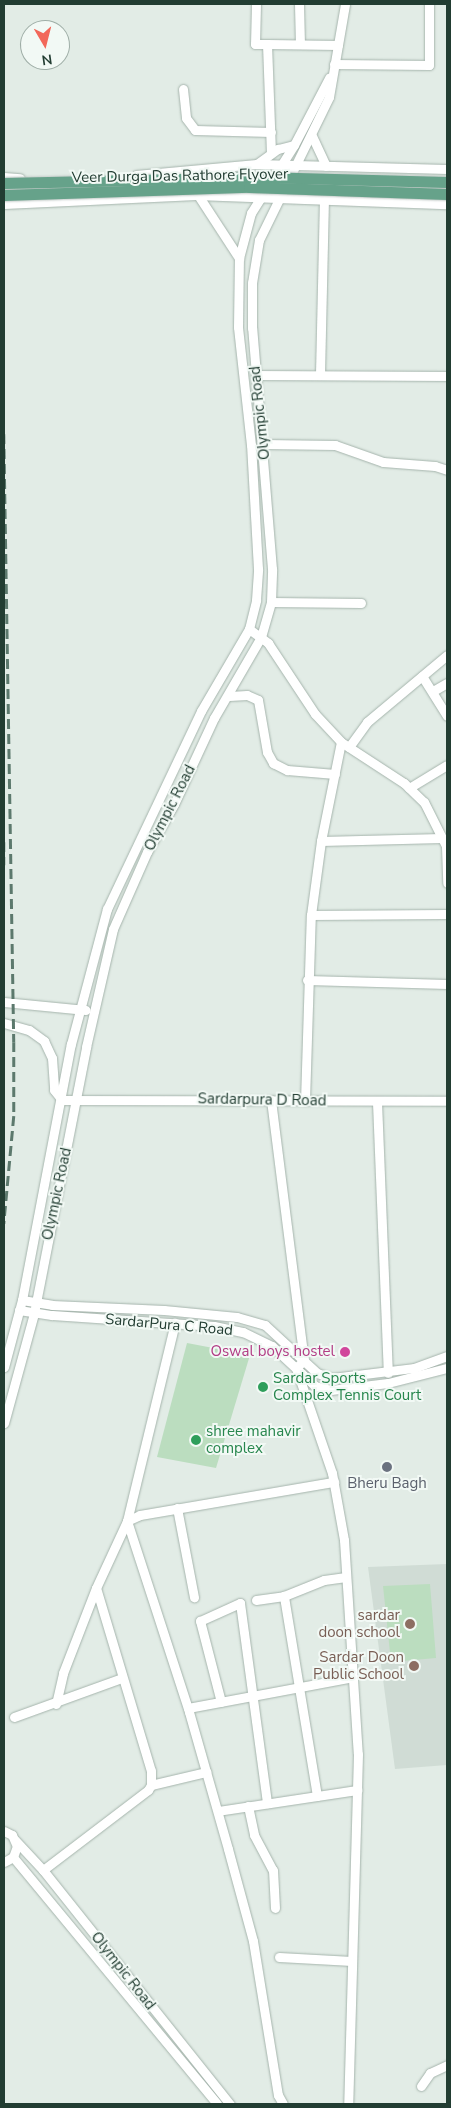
<!DOCTYPE html>
<html>
<head>
<meta charset="utf-8">
<style>
  body { margin:0 }
  #map { position:relative; width:451px; height:2108px; overflow:hidden; background:#e2ece6; font-family:"Nunito Sans",sans-serif }
  div>[style] { position:absolute }
  [style*='--x'] { left:calc(var(--x)*1px); top:calc(var(--y)*1px); width:calc(var(--w)*1px); rotate:calc(var(--a)*1deg) }
  .built>* { inset:0; background:#d0dcd5 }
  .green>* { inset:0; background:#bbddbf }
  .roads { filter:drop-shadow(0 0 1px #a5b4ac) drop-shadow(0 0 1px #a5b4ac) }
  .minor>* { height:9px; margin:-4.5px; padding:0 4.5px; transform-origin:4.5px; border-radius:4.5px; background:#fff }
  .rail>* { height:2.5px; margin-top:-1.25px; transform-origin:0; background:repeating-linear-gradient(90deg,#5c796d 0 10px,transparent 0 15px) }
  .bridges { filter:drop-shadow(0 0 1px #c1c9c6) drop-shadow(0 0 1px #c1c9c6) }
  .major-bridge>* { height:11px; margin:-5.5px; padding:0 5.5px; transform-origin:5.5px; border-radius:5.5px; background:#66a28a }
  .dots>* { width:14px; height:14px; translate:-50% -50%; box-sizing:border-box; border:2px solid #f2f9f5; border-radius:50% }
  span { translate:-50% -50%; white-space:nowrap; text-align:center; line-height:1.15; -webkit-text-stroke:4px #f2f9f5; paint-order:stroke }
  .street-label { font-size:15px; color:#223d32 }
  .hotel-label { font-size:15px; color:#b23c85 }
  .right { translate:-100% -50%; text-align:right }
  .leisure-label { font-size:15px; color:#27864d }
  .left { translate:0 -50%; text-align:left }
  .worship-label { font-size:15px; color:#5b616d }
  .education-label { font-size:15px; color:#785e54 }
  .frame { position:absolute; inset:0; border:5px solid #223d32; pointer-events:none }
  .north { position:absolute; left:20px; top:20px; width:50px; height:50px; box-sizing:border-box; background:#f2f9f5; border:1px solid #9faea7; border-radius:50%; rotate:172deg; font-size:14px; font-weight:700; line-height:20px; text-align:center; color:#223d32 }
  .north::after { content:''; display:block; margin:auto; width:18px; height:22px; background:#f2685a; clip-path:polygon(50% 0,100% 100%,50% 72%,0 100%) }
</style>
</head>
<body>
<div id="map">
  <div class="built">
    <div style="clip-path:polygon(447px 1564px,447px 1765px,395px 1769px,368px 1567px)"></div>
  </div>
  <div class="green">
    <div style="clip-path:polygon(187px 1343px,250px 1355px,216px 1468px,157px 1457px)"></div>
    <div style="clip-path:polygon(430px 1584px,436px 1658px,391px 1662px,383px 1586px)"></div>
  </div>
  <div class="roads">
    <div class="minor">
      <div style="--x:256;--y:4;--w:40;--a:91.4"></div>
      <div style="--x:255;--y:44;--w:12;--a:0"></div>
      <div style="--x:299;--y:4;--w:40;--a:88.6"></div>
      <div style="--x:334;--y:64;--w:95;--a:0.6"></div>
      <div style="--x:429;--y:65;--w:61;--a:-90"></div>
      <div style="--x:183;--y:89;--w:29;--a:84"></div>
      <div style="--x:186;--y:118;--w:15;--a:53"></div>
      <div style="--x:195;--y:130;--w:76;--a:1.5"></div>
      <div style="--x:312;--y:136;--w:33;--a:65"></div>
      <div style="--x:271;--y:153;--w:109;--a:-92.1"></div>
      <div style="--x:267;--y:44;--w:71;--a:0.8"></div>
      <div style="--x:257;--y:164;--w:26;--a:-36"></div>
      <div style="--x:278;--y:149;--w:16;--a:-14"></div>
      <div style="--x:136;--y:175;--w:121;--a:-5.2"></div>
      <div style="--x:257;--y:164;--w:190;--a:1.5"></div>
      <div style="--x:4;--y:177;--w:16;--a:4"></div>
      <div style="--x:196;--y:192;--w:79;--a:56.9"></div>
      <div style="--x:4;--y:204;--w:192;--a:-2.7"></div>
      <div style="--x:196;--y:195;--w:251;--a:2.1"></div>
      <div style="--x:320;--y:374;--w:172;--a:-88.7"></div>
      <div style="--x:258;--y:375;--w:189;--a:0.3"></div>
      <div style="--x:264;--y:444;--w:71;--a:0.8"></div>
      <div style="--x:335;--y:445;--w:51;--a:19.5"></div>
      <div style="--x:383;--y:462;--w:52;--a:4.4"></div>
      <div style="--x:435;--y:466;--w:13;--a:18"></div>
      <div style="--x:271;--y:602;--w:90;--a:0.6"></div>
      <div style="--x:249;--y:629;--w:24;--a:36"></div>
      <div style="--x:268;--y:643;--w:85;--a:56.5"></div>
      <div style="--x:315;--y:714;--w:38;--a:47"></div>
      <div style="--x:341;--y:742;--w:75;--a:33.1"></div>
      <div style="--x:404;--y:783;--w:28;--a:44"></div>
      <div style="--x:424;--y:802;--w:49;--a:63.4"></div>
      <div style="--x:446;--y:846;--w:37;--a:88"></div>
      <div style="--x:422;--y:676;--w:47;--a:58"></div>
      <div style="--x:433;--y:691;--w:16;--a:-30"></div>
      <div style="--x:229;--y:696;--w:18;--a:-3"></div>
      <div style="--x:247;--y:695;--w:12;--a:24"></div>
      <div style="--x:258;--y:700;--w:53;--a:80.2"></div>
      <div style="--x:267;--y:752;--w:13;--a:61"></div>
      <div style="--x:273;--y:763;--w:16;--a:27"></div>
      <div style="--x:287;--y:770;--w:48;--a:4.8"></div>
      <div style="--x:349;--y:747;--w:31;--a:-54"></div>
      <div style="--x:367;--y:722;--w:104;--a:-39.9"></div>
      <div style="--x:409;--y:788;--w:44;--a:-31.2"></div>
      <div style="--x:321;--y:841;--w:121;--a:-1.4"></div>
      <div style="--x:311;--y:915;--w:136;--a:-0.4"></div>
      <div style="--x:307;--y:980;--w:140;--a:1.6"></div>
      <div style="--x:4;--y:1002;--w:82;--a:5.6"></div>
      <div style="--x:4;--y:1023;--w:26;--a:16"></div>
      <div style="--x:29;--y:1030;--w:19;--a:36"></div>
      <div style="--x:44;--y:1041;--w:19;--a:65"></div>
      <div style="--x:52;--y:1058;--w:32;--a:86"></div>
      <div style="--x:54;--y:1090;--w:13;--a:51"></div>
      <div style="--x:62;--y:1100;--w:385;--a:0.1"></div>
      <div style="--x:271;--y:1100;--w:262;--a:82.8"></div>
      <div style="--x:304;--y:1360;--w:11;--a:135"></div>
      <div style="--x:296;--y:1368;--w:111;--a:71.1"></div>
      <div style="--x:332;--y:1473;--w:68;--a:79.8"></div>
      <div style="--x:344;--y:1540;--w:214;--a:86.3"></div>
      <div style="--x:358;--y:1754;--w:350;--a:91.6"></div>
      <div style="--x:305;--y:1101;--w:186;--a:-88.2"></div>
      <div style="--x:311;--y:915;--w:75;--a:-82.3"></div>
      <div style="--x:321;--y:841;--w:101;--a:-78.6"></div>
      <div style="--x:377;--y:1102;--w:271;--a:87.7"></div>
      <div style="--x:22;--y:1300;--w:30;--a:9"></div>
      <div style="--x:52;--y:1305;--w:112;--a:2.6"></div>
      <div style="--x:164;--y:1310;--w:73;--a:5.5"></div>
      <div style="--x:237;--y:1317;--w:29;--a:16"></div>
      <div style="--x:265;--y:1325;--w:71;--a:42.7"></div>
      <div style="--x:317;--y:1373;--w:16;--a:18"></div>
      <div style="--x:332;--y:1378;--w:83;--a:-7"></div>
      <div style="--x:414;--y:1368;--w:35;--a:-20"></div>
      <div style="--x:19;--y:1310;--w:33;--a:9"></div>
      <div style="--x:52;--y:1315;--w:162;--a:3.9"></div>
      <div style="--x:214;--y:1326;--w:30;--a:12"></div>
      <div style="--x:243;--y:1332;--w:32;--a:26"></div>
      <div style="--x:272;--y:1346;--w:59;--a:42.9"></div>
      <div style="--x:315;--y:1386;--w:16;--a:14"></div>
      <div style="--x:331;--y:1390;--w:57;--a:-7"></div>
      <div style="--x:388;--y:1383;--w:61;--a:-14.3"></div>
      <div style="--x:4;--y:1367;--w:69;--a:-75"></div>
      <div style="--x:22;--y:1300;--w:261;--a:-79.2"></div>
      <div style="--x:71;--y:1044;--w:140;--a:-75.1"></div>
      <div style="--x:107;--y:909;--w:219;--a:-64.6"></div>
      <div style="--x:201;--y:711;--w:95;--a:-59.7"></div>
      <div style="--x:249;--y:629;--w:30;--a:-76"></div>
      <div style="--x:256;--y:600;--w:31;--a:-86"></div>
      <div style="--x:258;--y:569;--w:124;--a:-93.2"></div>
      <div style="--x:251;--y:445;--w:119;--a:-96.3"></div>
      <div style="--x:238;--y:327;--w:69;--a:-89.2"></div>
      <div style="--x:239;--y:258;--w:47;--a:-75.1"></div>
      <div style="--x:251;--y:213;--w:80;--a:-57.7"></div>
      <div style="--x:294;--y:145;--w:76;--a:-62.4"></div>
      <div style="--x:4;--y:1423;--w:114;--a:-74.7"></div>
      <div style="--x:34;--y:1313;--w:271;--a:-78.9"></div>
      <div style="--x:86;--y:1047;--w:121;--a:-77.1"></div>
      <div style="--x:113;--y:929;--w:84;--a:-66.2"></div>
      <div style="--x:147;--y:852;--w:55;--a:-60.6"></div>
      <div style="--x:174;--y:804;--w:95;--a:-65.1"></div>
      <div style="--x:214;--y:718;--w:94;--a:-59.9"></div>
      <div style="--x:261;--y:637;--w:36;--a:-74"></div>
      <div style="--x:271;--y:602;--w:33;--a:-88"></div>
      <div style="--x:272;--y:569;--w:242;--a:-94.7"></div>
      <div style="--x:252;--y:328;--w:45;--a:-90"></div>
      <div style="--x:252;--y:283;--w:44;--a:-80.8"></div>
      <div style="--x:259;--y:240;--w:159;--a:-63.9"></div>
      <div style="--x:329;--y:97;--w:94;--a:-80.2"></div>
      <div style="--x:177;--y:1508;--w:91;--a:79.2"></div>
      <div style="--x:127;--y:1521;--w:14;--a:-25"></div>
      <div style="--x:140;--y:1515;--w:197;--a:-9.7"></div>
      <div style="--x:127;--y:1521;--w:204;--a:-76.4"></div>
      <div style="--x:256;--y:1600;--w:28;--a:-8"></div>
      <div style="--x:221;--y:1702;--w:84;--a:-104.5"></div>
      <div style="--x:200;--y:1621;--w:44;--a:-24.2"></div>
      <div style="--x:240;--y:1603;--w:202;--a:82.3"></div>
      <div style="--x:56;--y:1704;--w:32;--a:-77"></div>
      <div style="--x:63;--y:1673;--w:91;--a:-68.8"></div>
      <div style="--x:188;--y:1708;--w:168;--a:-10.6"></div>
      <div style="--x:14;--y:1717;--w:115;--a:-19.9"></div>
      <div style="--x:151;--y:1785;--w:57;--a:-13.3"></div>
      <div style="--x:317;--y:1796;--w:203;--a:-99.4"></div>
      <div style="--x:284;--y:1596;--w:43;--a:-21.8"></div>
      <div style="--x:324;--y:1580;--w:22;--a:-8"></div>
      <div style="--x:248;--y:1806;--w:30;--a:78"></div>
      <div style="--x:254;--y:1835;--w:40;--a:62"></div>
      <div style="--x:273;--y:1870;--w:38;--a:87"></div>
      <div style="--x:218;--y:1811;--w:141;--a:-8.6"></div>
      <div style="--x:4;--y:1831;--w:9;--a:27"></div>
      <div style="--x:12;--y:1835;--w:12;--a:66"></div>
      <div style="--x:17;--y:1846;--w:12;--a:110"></div>
      <div style="--x:13;--y:1857;--w:10;--a:151"></div>
      <div style="--x:15;--y:1840;--w:41;--a:47"></div>
      <div style="--x:43;--y:1870;--w:300;--a:51.4"></div>
      <div style="--x:13;--y:1857;--w:320;--a:50.4"></div>
      <div style="--x:43;--y:1870;--w:132;--a:-37.3"></div>
      <div style="--x:148;--y:1790;--w:6;--a:-59"></div>
      <div style="--x:151;--y:1785;--w:14;--a:-90"></div>
      <div style="--x:151;--y:1771;--w:191;--a:-106.7"></div>
      <div style="--x:96;--y:1588;--w:74;--a:-65.2"></div>
      <div style="--x:127;--y:1521;--w:201;--a:72"></div>
      <div style="--x:189;--y:1712;--w:142;--a:74.1"></div>
      <div style="--x:228;--y:1849;--w:95;--a:74.8"></div>
      <div style="--x:253;--y:1941;--w:156;--a:80.8"></div>
      <div style="--x:278;--y:2095;--w:10;--a:61"></div>
      <div style="--x:279;--y:1957;--w:73;--a:3.1"></div>
      <div style="--x:421;--y:2086;--w:16;--a:-55"></div>
      <div style="--x:430;--y:2073;--w:19;--a:-25"></div>
    </div>
  </div>
  <div class="rail">
    <div style="--x:4;--y:434;--w:608;--a:89.06"></div>
    <div style="--x:14;--y:1042;--w:74;--a:90"></div>
    <div style="--x:14;--y:1116;--w:108;--a:95.3"></div>
    <div style="--x:4;--y:842;--w:23;--a:90"></div>
  </div>
  <div class="bridges">
    <div class="major-bridge">
      <div style="--x:4;--y:183;--w:255;--a:-1.3"></div>
      <div style="--x:259;--y:177;--w:188;--a:1.5"></div>
      <div style="--x:4;--y:195;--w:245;--a:-1.9"></div>
      <div style="--x:249;--y:187;--w:198;--a:2"></div>
    </div>
  </div>
  <div class="dots">
    <div style="left:345px;top:1352px;background:#d1479c"></div>
    <div style="left:263px;top:1387px;background:#2e9e5b"></div>
    <div style="left:196px;top:1440px;background:#2e9e5b"></div>
    <div style="left:387px;top:1467px;background:#6b7280"></div>
    <div style="left:410px;top:1624px;background:#8d6e63"></div>
    <div style="left:414px;top:1666px;background:#8d6e63"></div>
  </div>
  <div class="street-label">
    <span style="left:180px;top:176px;rotate:-1deg">Veer Durga Das Rathore Flyover</span>
    <span style="left:260px;top:413px;rotate:-96deg">Olympic Road</span>
    <span style="left:170px;top:808px;rotate:-63deg">Olympic Road</span>
    <span style="left:262px;top:1100px;rotate:1deg">Sardarpura D Road</span>
    <span style="left:57px;top:1194px;rotate:-78deg">Olympic Road</span>
    <span style="left:169px;top:1325px;rotate:5deg">SardarPura C Road</span>
    <span style="left:123px;top:1971px;rotate:52deg">Olympic Road</span>
  </div>
  <div class="hotel-label">
    <span class="right" style="left:335px;top:1352px">Oswal boys hostel</span>
  </div>
  <div class="leisure-label">
    <span class="left" style="left:273px;top:1387px">Sardar Sports<br>Complex Tennis Court</span>
    <span class="left" style="left:206px;top:1440px">shree mahavir<br>complex</span>
  </div>
  <div class="worship-label">
    <span style="left:387px;top:1484px">Bheru Bagh</span>
  </div>
  <div class="education-label">
    <span class="right" style="left:400px;top:1624px">sardar<br>doon school</span>
    <span class="right" style="left:404px;top:1666px">Sardar Doon<br>Public School</span>
  </div>
  <div class="frame"></div>
  <div class="north">N</div>
</div>
</body>
</html>
